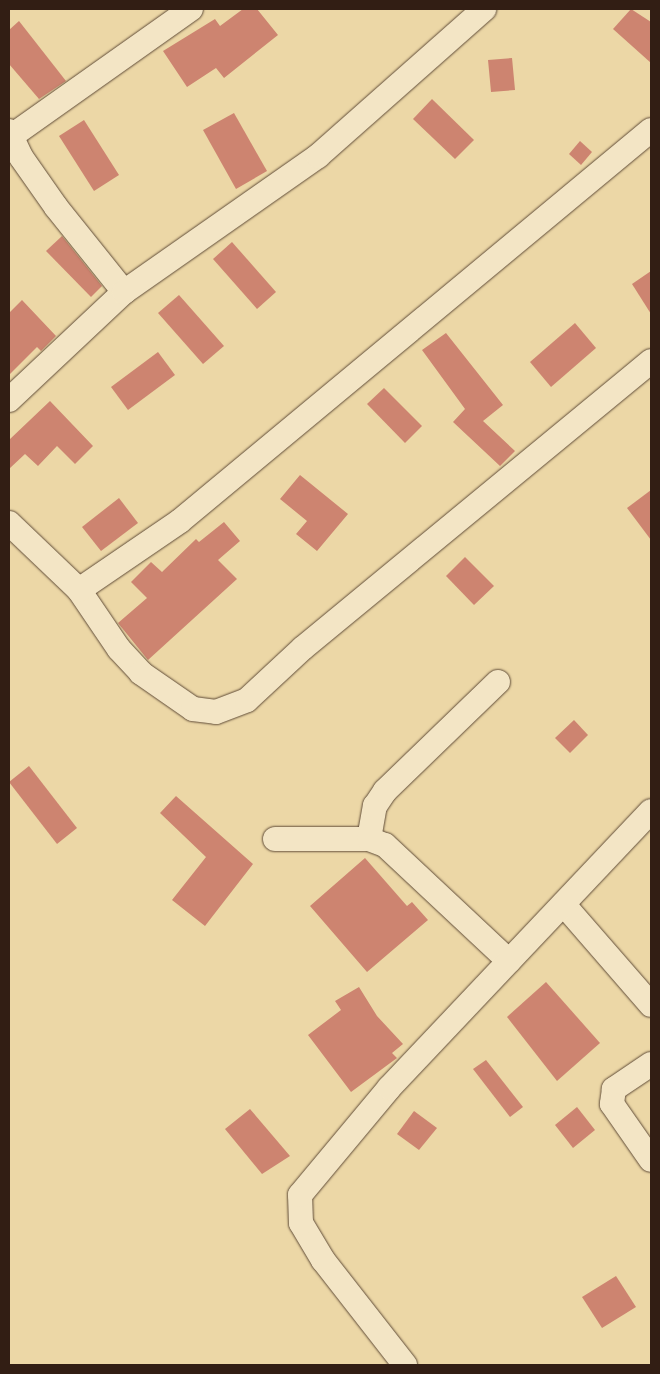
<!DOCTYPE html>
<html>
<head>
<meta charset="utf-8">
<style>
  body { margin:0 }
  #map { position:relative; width:660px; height:1374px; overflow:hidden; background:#ecd7a6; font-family:Alegreya,serif }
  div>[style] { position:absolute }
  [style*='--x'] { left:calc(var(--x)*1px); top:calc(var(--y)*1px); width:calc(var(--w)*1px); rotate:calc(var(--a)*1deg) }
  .building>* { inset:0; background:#cd8470 }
  .roads { filter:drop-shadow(0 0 1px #604c38) drop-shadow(0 0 1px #604c38) }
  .minor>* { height:24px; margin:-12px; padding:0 12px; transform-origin:12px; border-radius:12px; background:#f3e5c5 }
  span { translate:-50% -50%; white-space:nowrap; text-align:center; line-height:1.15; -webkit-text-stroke:5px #f3e5c5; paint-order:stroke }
  .frame { position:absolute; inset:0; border:10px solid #321e14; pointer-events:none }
</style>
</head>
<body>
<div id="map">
  <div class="building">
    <div style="clip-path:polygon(243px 9px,257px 9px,278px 35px,224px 78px,216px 68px,187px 87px,163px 51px,215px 19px,220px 26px)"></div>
    <div style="clip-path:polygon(631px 9px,651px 22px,651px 63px,613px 29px)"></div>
    <div style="clip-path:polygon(19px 21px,66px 81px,39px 99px,9px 64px,9px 30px)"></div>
    <div style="clip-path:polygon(512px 58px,515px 90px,491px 92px,488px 60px)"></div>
    <div style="clip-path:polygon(432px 99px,474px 140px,455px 159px,413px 119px)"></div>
    <div style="clip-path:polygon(234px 113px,267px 171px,236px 189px,203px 130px)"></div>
    <div style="clip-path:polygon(84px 120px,119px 175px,94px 191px,59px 136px)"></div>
    <div style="clip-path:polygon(580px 141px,592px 152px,581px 165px,569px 154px)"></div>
    <div style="clip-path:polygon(62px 236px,102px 286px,91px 297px,46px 251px)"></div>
    <div style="clip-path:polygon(232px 242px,276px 292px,257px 309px,213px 259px)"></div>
    <div style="clip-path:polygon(651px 271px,651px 314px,632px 284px)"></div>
    <div style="clip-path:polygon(179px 295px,224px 346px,203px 364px,158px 313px)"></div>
    <div style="clip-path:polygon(22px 300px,56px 336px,41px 351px,37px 347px,9px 375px,9px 313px)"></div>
    <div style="clip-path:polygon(575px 323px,596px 348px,551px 387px,530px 362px)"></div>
    <div style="clip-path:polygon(446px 333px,503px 405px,483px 421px,515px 451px,500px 466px,453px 422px,465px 409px,422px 350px)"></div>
    <div style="clip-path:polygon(158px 352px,175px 375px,128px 410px,111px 387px)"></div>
    <div style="clip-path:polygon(384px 388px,422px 426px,405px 443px,367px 404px)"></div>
    <div style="clip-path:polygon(50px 401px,93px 446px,75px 464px,57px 446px,38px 466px,25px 454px,9px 469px,9px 440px)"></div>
    <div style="clip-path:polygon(300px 475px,348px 514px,317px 551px,296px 534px,307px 521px,280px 499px)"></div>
    <div style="clip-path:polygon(651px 490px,651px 540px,627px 508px)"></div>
    <div style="clip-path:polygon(119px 498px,138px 523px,101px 551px,82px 527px)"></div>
    <div style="clip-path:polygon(224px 522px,240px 541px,218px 560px,237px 579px,148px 660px,118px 623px,147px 598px,131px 582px,151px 562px,162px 572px,196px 539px,199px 542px)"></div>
    <div style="clip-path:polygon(465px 557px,494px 586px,474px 605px,446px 576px)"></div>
    <div style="clip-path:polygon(574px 720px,588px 735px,570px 753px,555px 738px)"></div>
    <div style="clip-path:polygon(29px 766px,77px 828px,57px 844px,9px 782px)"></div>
    <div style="clip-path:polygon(176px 796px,253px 864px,205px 926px,172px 900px,206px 857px,160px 813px)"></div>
    <div style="clip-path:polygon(365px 858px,407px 906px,412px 902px,428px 920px,367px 972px,310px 906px)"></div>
    <div style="clip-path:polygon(546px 982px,600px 1043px,557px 1081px,507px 1017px)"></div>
    <div style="clip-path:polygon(359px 987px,377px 1016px,403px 1044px,392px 1053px,397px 1058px,351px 1092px,308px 1035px,341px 1010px,335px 1001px)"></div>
    <div style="clip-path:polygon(486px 1060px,523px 1107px,510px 1117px,473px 1069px)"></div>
    <div style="clip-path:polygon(577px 1107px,595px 1130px,573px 1148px,555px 1125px)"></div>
    <div style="clip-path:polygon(250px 1109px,290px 1156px,262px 1174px,225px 1129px)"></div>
    <div style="clip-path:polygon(414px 1111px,437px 1128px,419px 1150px,397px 1134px)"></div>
    <div style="clip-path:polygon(616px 1276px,636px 1307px,602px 1328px,582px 1297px)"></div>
  </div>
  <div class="roads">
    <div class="minor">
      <div style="--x:9;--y:131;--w:29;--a:65"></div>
      <div style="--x:21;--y:157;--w:61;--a:55"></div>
      <div style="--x:56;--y:207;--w:109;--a:51.3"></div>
      <div style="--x:13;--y:135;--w:218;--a:-35.3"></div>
      <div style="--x:9;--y:400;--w:158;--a:-43.2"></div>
      <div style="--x:124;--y:292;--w:237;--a:-35"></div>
      <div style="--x:318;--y:156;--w:222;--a:-41.5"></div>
      <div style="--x:9;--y:523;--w:97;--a:43.7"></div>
      <div style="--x:79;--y:590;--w:71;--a:55.9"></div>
      <div style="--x:119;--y:649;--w:33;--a:47"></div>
      <div style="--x:141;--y:673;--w:63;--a:34.7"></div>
      <div style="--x:193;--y:709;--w:23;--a:7"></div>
      <div style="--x:216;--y:712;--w:33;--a:-21"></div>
      <div style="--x:247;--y:700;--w:76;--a:-42.9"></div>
      <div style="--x:303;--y:648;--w:451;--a:-39.5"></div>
      <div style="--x:79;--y:590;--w:122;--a:-34.3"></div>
      <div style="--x:180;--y:521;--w:612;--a:-39.7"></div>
      <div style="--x:275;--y:839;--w:94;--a:0"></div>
      <div style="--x:369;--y:839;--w:17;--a:21"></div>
      <div style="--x:385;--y:845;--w:170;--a:43.1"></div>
      <div style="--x:369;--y:839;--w:34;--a:-80"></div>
      <div style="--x:375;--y:806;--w:18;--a:-56"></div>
      <div style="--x:385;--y:791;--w:157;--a:-44"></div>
      <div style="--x:565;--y:906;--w:131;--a:49"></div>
      <div style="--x:651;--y:1064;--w:45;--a:146"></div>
      <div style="--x:614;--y:1089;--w:15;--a:98"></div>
      <div style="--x:612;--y:1104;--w:68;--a:55.1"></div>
      <div style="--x:405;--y:1365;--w:133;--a:-128"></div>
      <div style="--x:323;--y:1260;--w:43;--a:-120.7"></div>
      <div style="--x:301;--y:1223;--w:28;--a:-92"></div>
      <div style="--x:300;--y:1195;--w:139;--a:-50.2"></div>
      <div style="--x:389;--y:1088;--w:381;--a:-46.6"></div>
    </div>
  </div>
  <div class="frame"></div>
</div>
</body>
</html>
